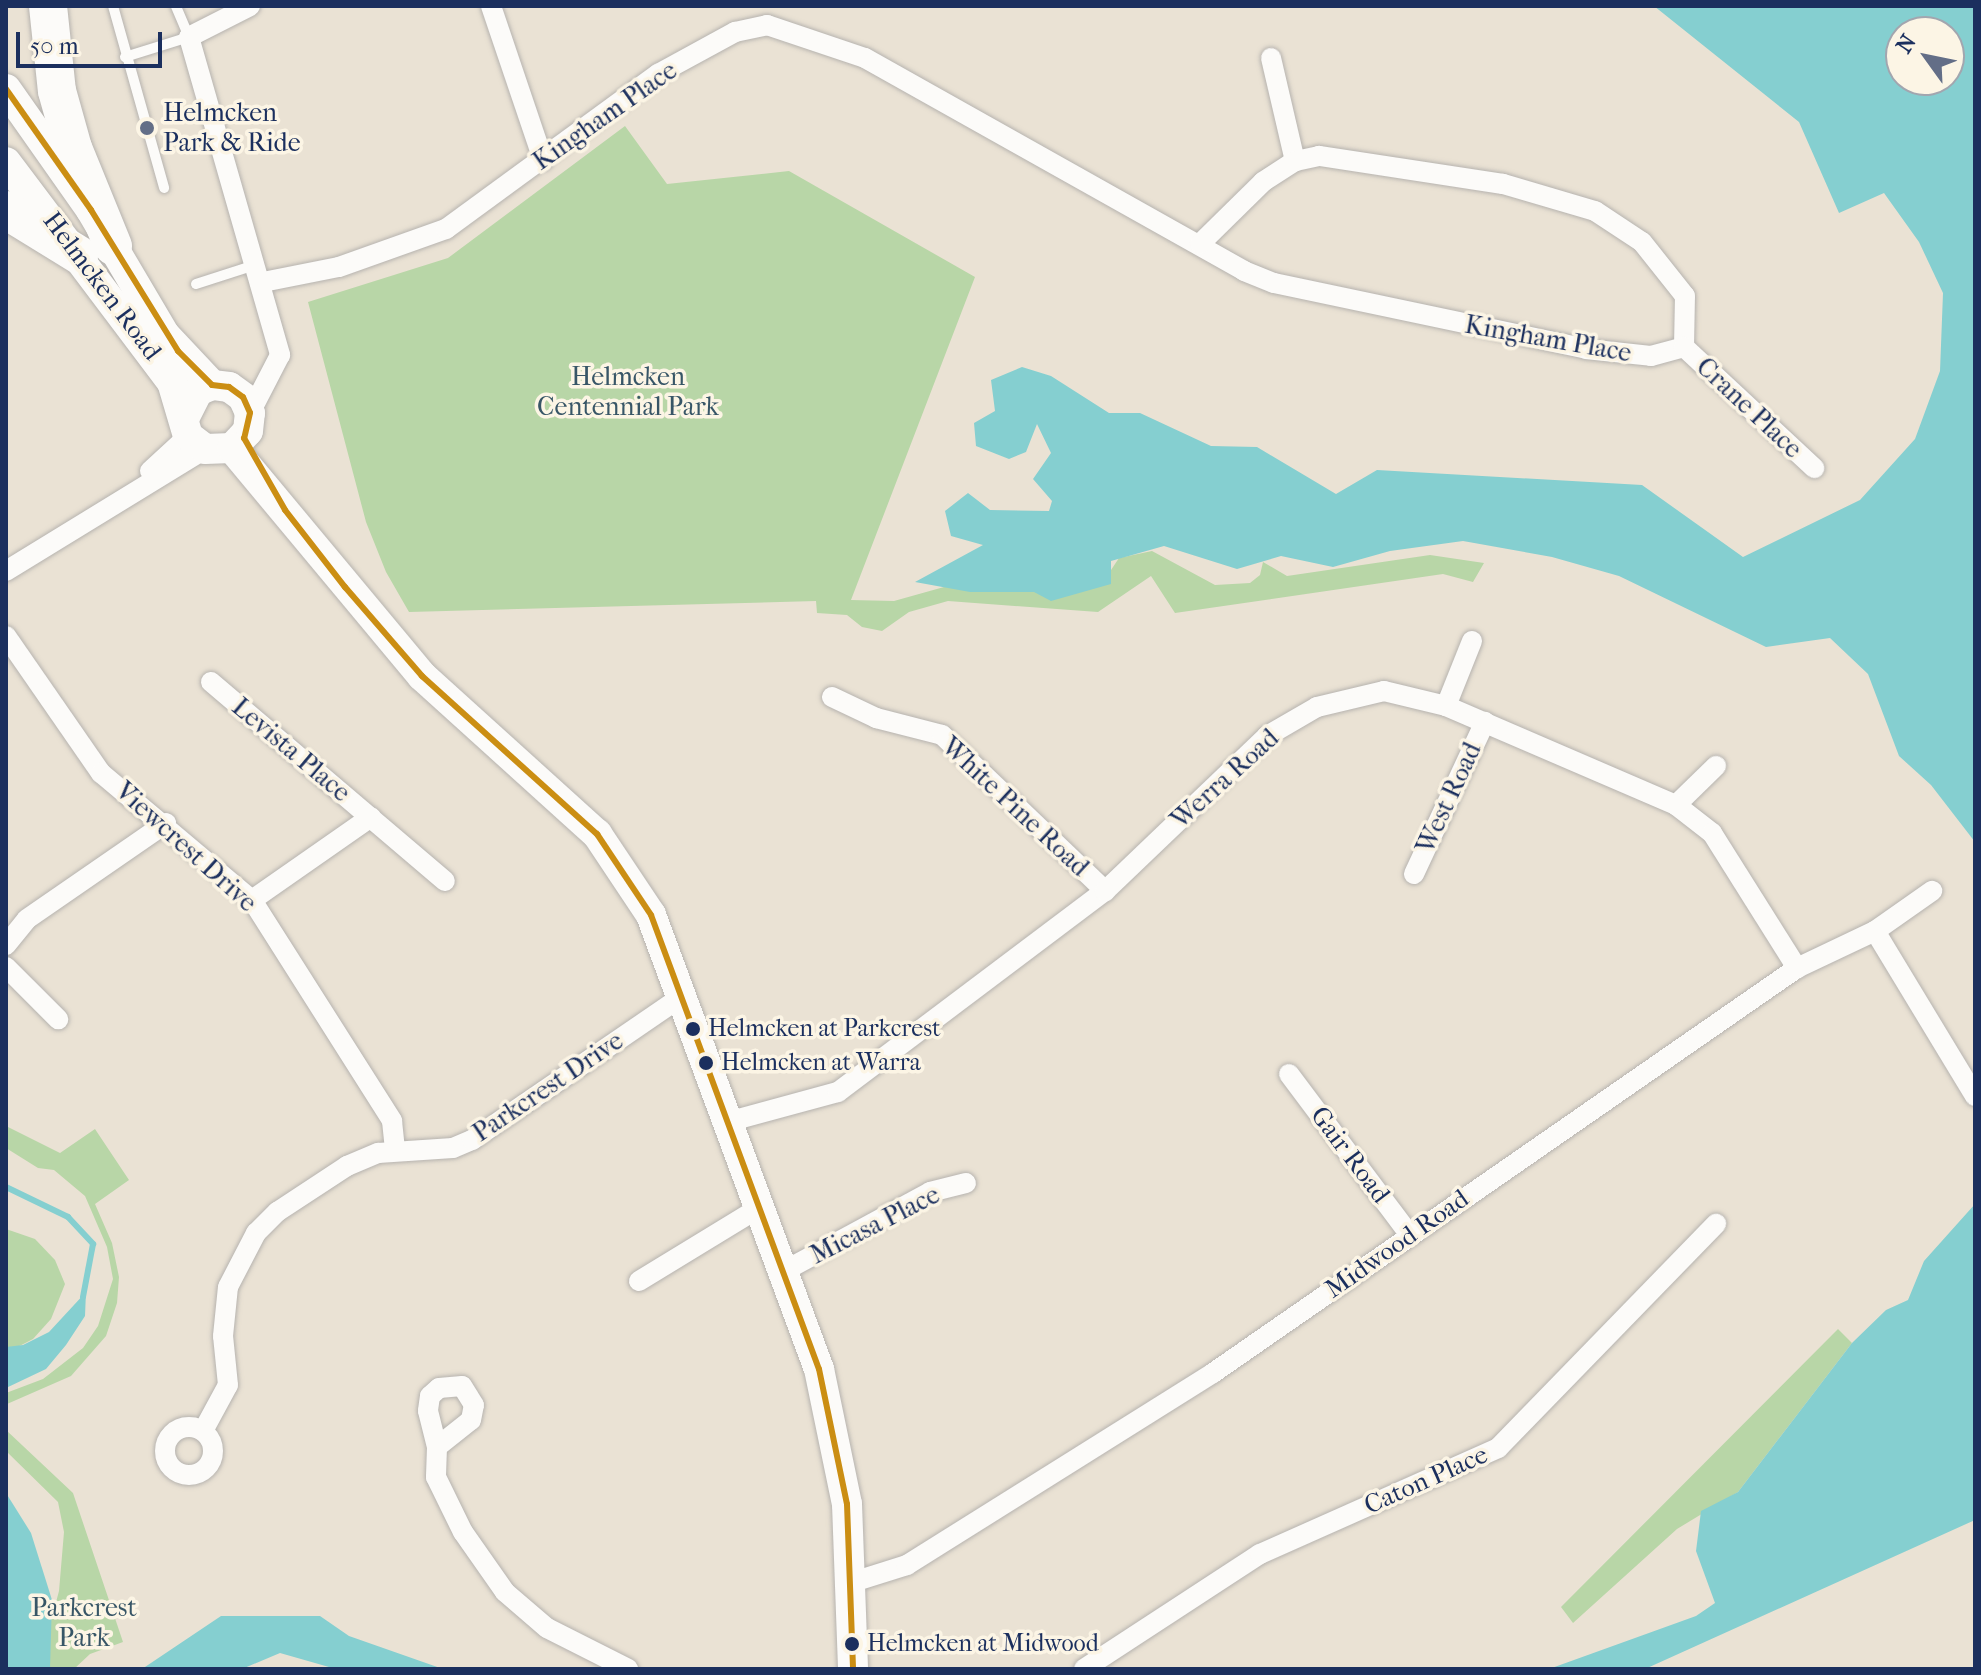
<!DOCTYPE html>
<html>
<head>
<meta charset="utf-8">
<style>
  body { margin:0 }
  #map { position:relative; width:1981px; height:1675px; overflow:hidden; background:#eae2d4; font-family:"IM FELL French Canon",serif }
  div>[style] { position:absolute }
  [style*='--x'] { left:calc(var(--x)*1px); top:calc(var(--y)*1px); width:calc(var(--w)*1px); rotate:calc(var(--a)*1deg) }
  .green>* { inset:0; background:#b8d6a7 }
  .water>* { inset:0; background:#85cfd0 }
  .stream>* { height:6px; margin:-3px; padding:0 3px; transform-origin:3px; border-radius:3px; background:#85cfd0 }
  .roads { filter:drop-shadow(0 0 2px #b6b3af) drop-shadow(0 0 2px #b6b3af) }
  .lane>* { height:10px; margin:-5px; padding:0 5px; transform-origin:5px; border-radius:5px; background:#fcfbf9 }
  .street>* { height:20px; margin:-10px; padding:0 10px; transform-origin:10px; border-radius:10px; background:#fcfbf9 }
  .street>.ring { margin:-10px; padding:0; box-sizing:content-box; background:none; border:20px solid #fcfbf9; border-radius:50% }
  .secondary>* { height:30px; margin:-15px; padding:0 15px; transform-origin:15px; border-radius:15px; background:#fcfbf9 }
  .highway>* { height:38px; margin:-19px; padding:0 19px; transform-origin:19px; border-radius:19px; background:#fcfbf9 }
  .bus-1>* { height:6px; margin:-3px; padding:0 3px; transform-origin:3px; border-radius:3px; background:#cb8e13 }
  .dots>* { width:22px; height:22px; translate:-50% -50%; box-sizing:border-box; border:4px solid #fcf5e5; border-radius:50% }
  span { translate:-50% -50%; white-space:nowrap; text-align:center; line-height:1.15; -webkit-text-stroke:7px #fcf5e5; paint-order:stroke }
  .bus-label { font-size:24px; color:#1b2f5e }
  .left { translate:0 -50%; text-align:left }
  .poi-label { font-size:26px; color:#1b2f5e }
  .street-label { font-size:26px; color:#1b2f5e }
  .park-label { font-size:26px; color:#385667 }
  .frame { position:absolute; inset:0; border:8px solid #1b2f5e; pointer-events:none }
  .north { position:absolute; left:1885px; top:16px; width:80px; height:80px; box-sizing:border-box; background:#fcf5e5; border:2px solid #a2a6af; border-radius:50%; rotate:303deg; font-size:22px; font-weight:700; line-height:32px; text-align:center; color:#1b2f5e }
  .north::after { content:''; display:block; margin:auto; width:28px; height:36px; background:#636e87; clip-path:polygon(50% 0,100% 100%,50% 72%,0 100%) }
  .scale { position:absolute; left:16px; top:32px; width:146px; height:36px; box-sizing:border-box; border:4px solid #1b2f5e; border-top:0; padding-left:10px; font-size:24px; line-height:28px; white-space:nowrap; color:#1b2f5e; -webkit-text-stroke:6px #fcf5e5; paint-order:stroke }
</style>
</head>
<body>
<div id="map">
  <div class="green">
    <div style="clip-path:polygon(625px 126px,667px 184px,789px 171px,975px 277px,851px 600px,894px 601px,944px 587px,1109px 573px,1119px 558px,1152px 551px,1215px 585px,1250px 583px,1260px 575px,1263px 562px,1287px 576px,1430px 555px,1484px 563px,1473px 582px,1443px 574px,1175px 613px,1151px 576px,1098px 612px,948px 601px,909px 612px,882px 631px,862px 627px,847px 615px,817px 613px,816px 601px,409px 612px,386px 572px,366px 522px,308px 302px,448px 258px)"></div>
    <div style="clip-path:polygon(6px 1126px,60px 1153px,95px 1129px,129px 1180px,95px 1204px,112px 1243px,119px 1277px,117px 1303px,106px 1336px,71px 1376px,7px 1404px,6px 1393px,43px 1379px,83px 1348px,98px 1326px,113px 1279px,107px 1247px,85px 1196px,54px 1170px,38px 1168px,6px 1148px)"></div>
    <div style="clip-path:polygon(6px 1229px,35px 1239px,55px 1260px,65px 1284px,51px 1319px,33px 1339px,6px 1353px)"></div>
    <div style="clip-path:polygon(1838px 1329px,1852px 1343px,1738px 1492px,1677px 1529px,1573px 1623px,1561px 1607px)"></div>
    <div style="clip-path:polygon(6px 1430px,73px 1493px,123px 1642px,90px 1654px,74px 1669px,38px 1669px,59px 1591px,64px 1532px,58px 1502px,6px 1451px)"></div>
  </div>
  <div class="water">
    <div style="clip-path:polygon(evenodd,1654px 6px,1975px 6px,1975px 842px,1931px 785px,1899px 756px,1868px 674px,1830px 638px,1766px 647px,1619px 576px,1552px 557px,1463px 541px,1390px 551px,1333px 567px,1281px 556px,1237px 569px,1164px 546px,1111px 561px,1111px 584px,1051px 601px,1034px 592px,970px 592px,915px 582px,983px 545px,951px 536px,945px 511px,968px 493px,990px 510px,1049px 511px,1052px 501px,1033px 479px,1051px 453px,1037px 424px,1026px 452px,1009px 459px,976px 446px,974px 423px,995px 411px,991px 380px,1022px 367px,1051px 376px,1109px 413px,1140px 413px,1211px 446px,1257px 447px,1336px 494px,1377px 470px,1642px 485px,1743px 557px,1860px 500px,1915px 439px,1940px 371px,1943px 293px,1919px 242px,1884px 193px,1839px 213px,1799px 122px,1654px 6px,1901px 32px,1949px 32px,1949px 80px,1901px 80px,1901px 32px)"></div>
    <div style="clip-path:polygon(1975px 1204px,1975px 1520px,1645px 1669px,1549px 1669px,1696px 1616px,1715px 1603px,1696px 1551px,1701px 1511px,1738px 1492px,1852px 1343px,1886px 1310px,1908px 1300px,1924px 1261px)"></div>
    <div style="clip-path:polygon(86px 1292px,85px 1316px,66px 1345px,46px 1369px,6px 1388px,6px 1347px,23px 1345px,49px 1332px)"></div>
    <div style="clip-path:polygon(6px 1493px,31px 1533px,52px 1600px,50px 1669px,6px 1669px)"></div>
    <div style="clip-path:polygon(221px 1616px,320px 1616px,349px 1636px,443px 1669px,336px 1669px,280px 1653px,242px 1669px,142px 1669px)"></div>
  </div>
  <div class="stream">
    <div style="--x:6;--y:1187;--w:69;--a:25.8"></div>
    <div style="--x:68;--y:1217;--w:37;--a:47"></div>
    <div style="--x:93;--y:1244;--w:54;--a:100.7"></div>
  </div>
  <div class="roads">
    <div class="lane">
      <div style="--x:113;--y:6;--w:189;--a:74.3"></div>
      <div style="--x:125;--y:57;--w:67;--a:-17.4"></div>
      <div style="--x:189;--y:37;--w:34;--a:-113"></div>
      <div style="--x:196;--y:284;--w:62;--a:-17.9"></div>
    </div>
    <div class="street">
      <div style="--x:250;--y:6;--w:68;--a:153.1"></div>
      <div style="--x:189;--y:37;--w:331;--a:74"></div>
      <div style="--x:280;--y:355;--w:65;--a:117.3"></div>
      <div style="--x:491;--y:6;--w:163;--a:71.3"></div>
      <div style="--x:1271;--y:58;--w:106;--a:76.9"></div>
      <div style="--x:263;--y:282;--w:77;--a:-11.2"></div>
      <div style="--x:339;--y:267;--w:114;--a:-19.6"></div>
      <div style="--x:446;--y:229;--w:263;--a:-36.2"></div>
      <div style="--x:658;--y:74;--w:88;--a:-28.6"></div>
      <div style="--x:735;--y:32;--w:33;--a:-12"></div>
      <div style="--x:767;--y:25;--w:103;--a:18.6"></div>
      <div style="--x:865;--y:58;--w:435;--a:29.3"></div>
      <div style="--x:1244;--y:271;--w:32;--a:22"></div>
      <div style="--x:1274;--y:283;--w:319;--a:11.9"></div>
      <div style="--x:1586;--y:349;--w:65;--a:6.1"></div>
      <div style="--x:1651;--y:356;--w:34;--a:-15"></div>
      <div style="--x:1684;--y:347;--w:51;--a:-88.9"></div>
      <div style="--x:1685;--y:296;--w:69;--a:-128.5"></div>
      <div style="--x:1642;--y:242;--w:56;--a:-146.6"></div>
      <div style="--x:1595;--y:211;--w:96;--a:-163.6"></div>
      <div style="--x:1503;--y:184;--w:186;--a:-171.3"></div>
      <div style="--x:1319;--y:156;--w:25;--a:168"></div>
      <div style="--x:1295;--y:161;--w:38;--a:147"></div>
      <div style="--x:1263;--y:182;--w:88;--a:135.5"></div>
      <div style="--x:1684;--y:347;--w:178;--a:42.9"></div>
      <div style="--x:150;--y:471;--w:52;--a:-42.6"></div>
      <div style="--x:6;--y:571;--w:233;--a:-31.5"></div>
      <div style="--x:6;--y:636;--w:167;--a:55.3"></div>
      <div style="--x:101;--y:773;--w:197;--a:40.1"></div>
      <div style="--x:252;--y:900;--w:262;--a:57.6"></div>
      <div style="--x:392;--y:1121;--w:29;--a:84"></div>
      <div style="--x:211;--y:682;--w:307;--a:40.4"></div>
      <div style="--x:832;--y:697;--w:49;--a:25.5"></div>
      <div style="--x:876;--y:718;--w:68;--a:14.4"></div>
      <div style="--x:942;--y:735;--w:226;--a:43.7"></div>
      <div style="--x:1446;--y:706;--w:70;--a:-68.2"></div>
      <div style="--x:1676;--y:805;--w:56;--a:-44.3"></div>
      <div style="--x:1414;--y:874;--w:168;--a:-65"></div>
      <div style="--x:252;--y:900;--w:145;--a:-34.9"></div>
      <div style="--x:1875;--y:931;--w:193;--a:58.8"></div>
      <div style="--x:6;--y:945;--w:33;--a:-51"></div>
      <div style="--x:27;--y:919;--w:169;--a:-34.6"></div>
      <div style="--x:6;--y:967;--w:74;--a:45"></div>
      <div style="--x:1289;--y:1074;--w:201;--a:53.1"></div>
      <div style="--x:731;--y:1121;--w:111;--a:-15.2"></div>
      <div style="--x:838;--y:1092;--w:334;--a:-37"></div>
      <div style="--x:1105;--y:891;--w:224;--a:-43.7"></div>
      <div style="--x:1267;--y:736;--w:58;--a:-30.1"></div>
      <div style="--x:1317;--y:707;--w:69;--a:-13.4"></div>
      <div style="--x:1384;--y:691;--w:64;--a:13.6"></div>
      <div style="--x:1446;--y:706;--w:250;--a:23.3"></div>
      <div style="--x:1676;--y:805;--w:46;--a:37.9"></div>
      <div style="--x:1712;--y:833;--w:160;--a:57.8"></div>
      <div style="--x:786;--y:1270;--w:164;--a:-28.4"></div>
      <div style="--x:930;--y:1192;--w:37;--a:-14"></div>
      <div style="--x:639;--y:1281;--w:144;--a:-31.4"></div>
      <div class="ring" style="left:165px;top:1427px;width:28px;height:28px"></div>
      <div style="--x:203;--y:1431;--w:52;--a:-61.5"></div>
      <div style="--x:228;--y:1385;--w:49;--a:-95.8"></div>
      <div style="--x:223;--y:1336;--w:49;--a:-84.2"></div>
      <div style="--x:228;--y:1287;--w:61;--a:-62.6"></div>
      <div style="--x:256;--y:1233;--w:30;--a:-45"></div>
      <div style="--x:277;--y:1212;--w:84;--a:-33.3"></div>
      <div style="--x:347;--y:1166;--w:34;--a:-23"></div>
      <div style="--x:378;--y:1153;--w:75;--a:-3.8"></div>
      <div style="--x:453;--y:1148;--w:21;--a:-23"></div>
      <div style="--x:472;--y:1140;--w:257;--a:-34.4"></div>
      <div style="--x:437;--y:1447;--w:43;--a:-38.5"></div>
      <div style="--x:471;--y:1420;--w:15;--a:-79"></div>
      <div style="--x:474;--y:1405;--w:22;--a:-122"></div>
      <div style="--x:462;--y:1386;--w:23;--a:175"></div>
      <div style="--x:439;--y:1388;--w:12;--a:138"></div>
      <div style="--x:430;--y:1396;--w:15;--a:98"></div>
      <div style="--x:428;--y:1411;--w:37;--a:76"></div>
      <div style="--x:437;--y:1447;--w:30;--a:92"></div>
      <div style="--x:436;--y:1477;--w:61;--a:63.9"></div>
      <div style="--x:463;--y:1532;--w:73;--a:55"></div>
      <div style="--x:505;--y:1592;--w:55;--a:40.6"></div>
      <div style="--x:547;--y:1628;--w:91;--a:26.8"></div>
      <div style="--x:853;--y:1582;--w:57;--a:-17.5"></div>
      <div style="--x:907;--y:1565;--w:361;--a:-32.1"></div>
      <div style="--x:1213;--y:1373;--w:711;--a:-34.74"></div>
      <div style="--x:1797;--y:968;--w:86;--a:-25.4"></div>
      <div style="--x:1875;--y:931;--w:70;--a:-35.1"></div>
      <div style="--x:1084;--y:1669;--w:210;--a:-33.2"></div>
      <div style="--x:1260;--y:1554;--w:261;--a:-24"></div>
      <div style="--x:1498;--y:1448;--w:313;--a:-45.8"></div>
    </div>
    <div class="secondary">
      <div style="--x:6;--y:89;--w:148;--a:54.9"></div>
      <div style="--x:91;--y:210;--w:145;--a:59.4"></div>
      <div style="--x:165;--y:335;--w:69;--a:46.8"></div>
      <div style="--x:6;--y:162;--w:276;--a:53"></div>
      <div style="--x:172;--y:382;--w:56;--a:73.5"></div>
      <div style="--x:188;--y:436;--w:21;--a:37"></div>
      <div style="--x:205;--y:449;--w:27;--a:-2"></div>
      <div style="--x:232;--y:448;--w:23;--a:-47"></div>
      <div style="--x:248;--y:431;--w:18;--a:-84"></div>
      <div style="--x:250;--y:413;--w:17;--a:-114"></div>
      <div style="--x:243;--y:397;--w:17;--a:-144"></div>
      <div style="--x:229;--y:387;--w:17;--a:-173"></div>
      <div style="--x:212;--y:385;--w:15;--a:157"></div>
      <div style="--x:198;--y:391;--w:31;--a:117"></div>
      <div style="--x:232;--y:448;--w:297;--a:50.2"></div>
      <div style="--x:422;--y:676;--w:236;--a:42.1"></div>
      <div style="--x:597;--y:834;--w:97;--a:56.3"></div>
      <div style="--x:651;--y:915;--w:484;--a:69.7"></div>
      <div style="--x:819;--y:1369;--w:138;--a:78.3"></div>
      <div style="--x:847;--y:1504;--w:165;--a:87.9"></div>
    </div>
    <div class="highway">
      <div style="--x:48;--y:6;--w:85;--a:84"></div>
      <div style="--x:57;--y:91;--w:59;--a:74.3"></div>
      <div style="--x:73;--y:148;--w:106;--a:67.8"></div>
      <div style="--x:6;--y:210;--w:86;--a:31.7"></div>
    </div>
  </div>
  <div class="bus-1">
    <div style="--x:6;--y:89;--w:148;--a:54.9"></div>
    <div style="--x:91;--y:210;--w:166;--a:58.3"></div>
    <div style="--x:178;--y:351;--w:48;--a:45"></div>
    <div style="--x:212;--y:385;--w:17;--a:7"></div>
    <div style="--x:229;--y:387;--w:17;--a:36"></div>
    <div style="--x:243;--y:397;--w:17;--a:66"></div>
    <div style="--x:250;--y:413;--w:26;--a:103"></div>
    <div style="--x:244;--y:438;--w:83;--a:60.3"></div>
    <div style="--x:285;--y:510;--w:98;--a:52.1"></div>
    <div style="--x:345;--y:587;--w:118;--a:49.1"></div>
    <div style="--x:422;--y:676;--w:236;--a:42.1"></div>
    <div style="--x:597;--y:834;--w:97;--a:56.3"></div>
    <div style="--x:651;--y:915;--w:484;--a:69.7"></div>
    <div style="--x:819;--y:1369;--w:138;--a:78.3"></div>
    <div style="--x:847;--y:1504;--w:165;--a:87.9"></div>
  </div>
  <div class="dots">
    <div style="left:147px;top:128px;background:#636e87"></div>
    <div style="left:693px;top:1029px;background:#1b2f5e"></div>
    <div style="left:706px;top:1063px;background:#1b2f5e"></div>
    <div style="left:852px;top:1644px;background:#1b2f5e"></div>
  </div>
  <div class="bus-label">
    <span class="left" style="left:708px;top:1029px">Helmcken at Parkcrest</span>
    <span class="left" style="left:721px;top:1063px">Helmcken at Warra</span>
    <span class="left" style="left:867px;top:1644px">Helmcken at Midwood</span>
  </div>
  <div class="poi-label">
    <span class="left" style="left:163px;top:128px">Helmcken<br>Park &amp; Ride</span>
  </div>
  <div class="street-label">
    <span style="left:605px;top:116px;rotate:-35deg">Kingham Place</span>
    <span style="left:102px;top:286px;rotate:53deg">Helmcken Road</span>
    <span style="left:1548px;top:339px;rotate:10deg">Kingham Place</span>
    <span style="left:1749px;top:408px;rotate:43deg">Crane Place</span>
    <span style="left:291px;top:750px;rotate:40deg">Levista Place</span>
    <span style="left:1225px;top:779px;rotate:-42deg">Werra Road</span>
    <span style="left:1449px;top:798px;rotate:-65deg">West Road</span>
    <span style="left:1015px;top:807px;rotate:43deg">White Pine Road</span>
    <span style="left:186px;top:847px;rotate:42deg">Viewcrest Drive</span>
    <span style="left:548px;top:1087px;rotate:-34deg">Parkcrest Drive</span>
    <span style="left:1350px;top:1155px;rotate:53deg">Gair Road</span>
    <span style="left:875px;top:1225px;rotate:-27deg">Micasa Place</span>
    <span style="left:1397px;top:1244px;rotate:-35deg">Midwood Road</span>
    <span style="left:1426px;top:1480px;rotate:-24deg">Caton Place</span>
  </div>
  <div class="park-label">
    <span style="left:628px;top:392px">Helmcken<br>Centennial Park</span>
    <span style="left:84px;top:1623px">Parkcrest<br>Park</span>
  </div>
  <div class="frame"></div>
  <div class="north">N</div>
  <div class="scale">50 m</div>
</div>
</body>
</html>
